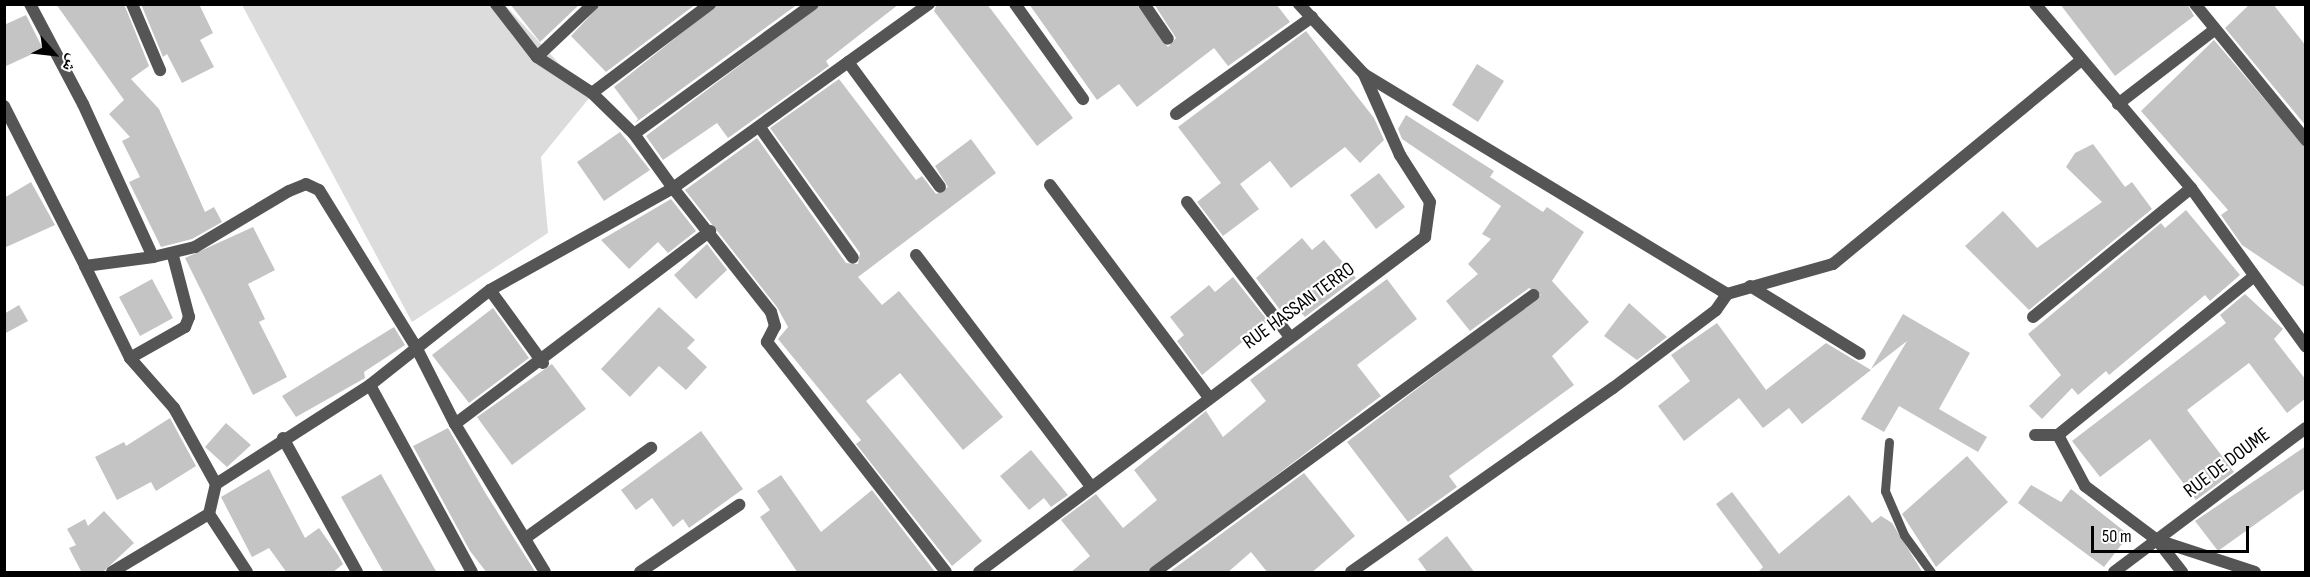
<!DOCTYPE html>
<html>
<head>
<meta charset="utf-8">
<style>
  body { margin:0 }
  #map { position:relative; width:2310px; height:577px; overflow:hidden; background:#fff; font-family:"Sofia Sans Condensed","Noto Naskh Arabic",sans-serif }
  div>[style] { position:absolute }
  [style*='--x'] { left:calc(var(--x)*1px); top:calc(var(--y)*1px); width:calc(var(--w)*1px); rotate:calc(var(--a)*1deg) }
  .green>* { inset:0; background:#dcdcdc }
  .building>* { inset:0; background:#c4c4c4 }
  .lane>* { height:9px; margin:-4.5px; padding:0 4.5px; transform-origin:4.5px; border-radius:4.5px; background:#555 }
  .street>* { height:12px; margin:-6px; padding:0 6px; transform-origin:6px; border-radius:6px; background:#555 }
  span { translate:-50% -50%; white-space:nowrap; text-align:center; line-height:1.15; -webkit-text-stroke:4.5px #fff; paint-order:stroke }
  .street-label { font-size:20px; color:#000 }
  .frame { position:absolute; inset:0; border:6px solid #000; pointer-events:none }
  .north { position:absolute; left:24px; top:24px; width:60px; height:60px; -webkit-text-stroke:4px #fff; paint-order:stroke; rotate:118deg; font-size:16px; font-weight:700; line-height:24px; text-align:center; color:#000 }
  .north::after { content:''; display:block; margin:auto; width:21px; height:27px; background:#000; clip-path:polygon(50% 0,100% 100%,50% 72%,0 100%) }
  .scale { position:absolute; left:2091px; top:526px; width:158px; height:27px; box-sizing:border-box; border:3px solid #000; border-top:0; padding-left:8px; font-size:18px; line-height:21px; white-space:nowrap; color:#000; -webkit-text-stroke:4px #fff; paint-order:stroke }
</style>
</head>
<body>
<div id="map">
  <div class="green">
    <div style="clip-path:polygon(242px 5px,505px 5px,590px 97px,541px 157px,548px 233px,412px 322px)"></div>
  </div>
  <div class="building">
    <div style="clip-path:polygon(56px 4px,124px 4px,149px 66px,131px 79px,159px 109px,205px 212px,214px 207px,222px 222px,192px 239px,161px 247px,129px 182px,140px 177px,122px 141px,130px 137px,109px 114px,124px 100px)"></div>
    <div style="clip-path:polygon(141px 4px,199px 4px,213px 33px,200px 40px,214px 67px,182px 83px,167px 54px,163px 57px)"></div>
    <div style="clip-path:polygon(510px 4px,580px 4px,540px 42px)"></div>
    <div style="clip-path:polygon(601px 4px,696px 4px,606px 72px,571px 36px)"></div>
    <div style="clip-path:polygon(718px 4px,798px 4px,635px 123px,638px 119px,614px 87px)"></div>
    <div style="clip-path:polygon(821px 4px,899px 4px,826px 61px,829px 66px,728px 138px,717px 123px,663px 160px,646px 136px)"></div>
    <div style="clip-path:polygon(937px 4px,987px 4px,1073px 118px,1037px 146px,934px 11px)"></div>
    <div style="clip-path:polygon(1029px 4px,1136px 4px,1168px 47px,1176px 38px,1154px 4px,1276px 4px,1290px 22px,1228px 66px,1214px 48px,1137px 107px,1119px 84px,1097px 100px)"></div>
    <div style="clip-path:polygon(2060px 4px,2187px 4px,2194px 16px,2115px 76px)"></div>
    <div style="clip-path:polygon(2250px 4px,2273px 4px,2306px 46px,2306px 126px,2225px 28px)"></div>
    <div style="clip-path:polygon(26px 15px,43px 49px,4px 67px,4px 25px)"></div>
    <div style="clip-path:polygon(1306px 31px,1374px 118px,1384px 140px,1360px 163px,1345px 147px,1291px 188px,1270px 161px,1240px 184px,1259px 209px,1223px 236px,1197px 202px,1221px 183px,1178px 127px)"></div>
    <div style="clip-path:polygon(2214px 40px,2306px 148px,2306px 288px,2242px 245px,2221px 215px,2228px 210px,2141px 111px)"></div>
    <div style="clip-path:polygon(1477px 64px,1504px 81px,1478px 122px,1452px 105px)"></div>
    <div style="clip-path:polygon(839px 79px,916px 180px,922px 176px,936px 194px,948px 187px,935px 166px,971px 139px,996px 173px,858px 277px,882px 305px,899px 291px,1003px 417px,963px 450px,900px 373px,866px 401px,982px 541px,952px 566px,856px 444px,861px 440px,778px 339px,788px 327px,777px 307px,685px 190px,757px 138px,846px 263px,858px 264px,860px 253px,770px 128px)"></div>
    <div style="clip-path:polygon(1406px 115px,1494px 171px,1490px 177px,1543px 212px,1547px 207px,1584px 232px,1552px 281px,1589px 322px,1552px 356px,1574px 385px,1449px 476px,1457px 487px,1408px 522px,1347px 442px,1541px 295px,1529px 288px,1470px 331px,1446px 301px,1478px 274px,1468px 264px,1491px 239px,1482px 234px,1501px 206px,1402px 139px,1398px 129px)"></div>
    <div style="clip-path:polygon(620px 132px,650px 170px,604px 201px,577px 162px)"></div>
    <div style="clip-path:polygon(2093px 144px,2125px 187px,2132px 182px,2152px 209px,2029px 310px,1965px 246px,2003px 211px,2037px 248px,2102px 202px,2066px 167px,2075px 153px)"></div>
    <div style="clip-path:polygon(1379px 173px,1405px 207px,1376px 229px,1350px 195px)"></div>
    <div style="clip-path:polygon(31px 182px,55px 225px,4px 248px,4px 198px)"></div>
    <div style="clip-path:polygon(671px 199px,696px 231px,668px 253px,658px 242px,629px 269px,601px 240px)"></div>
    <div style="clip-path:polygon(2186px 210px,2240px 275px,2210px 301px,2205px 295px,2109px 375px,2106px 371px,2078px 395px,2072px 388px,2042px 419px,2029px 406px,2061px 375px,2028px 334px,2161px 223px,2165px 228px)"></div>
    <div style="clip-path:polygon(253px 227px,275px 270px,248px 284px,265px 319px,259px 322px,287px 377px,253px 395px,185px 258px)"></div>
    <div style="clip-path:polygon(1302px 238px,1312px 250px,1324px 240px,1356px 278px,1305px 317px,1292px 302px,1281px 311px,1256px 278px)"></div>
    <div style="clip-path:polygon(707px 244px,727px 270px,696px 299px,674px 275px)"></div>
    <div style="clip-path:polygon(1233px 277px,1268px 321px,1202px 375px,1177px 341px,1184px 335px,1170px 317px,1209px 285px,1215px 292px)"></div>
    <div style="clip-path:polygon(152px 279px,173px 318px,140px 336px,119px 297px)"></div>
    <div style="clip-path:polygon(1387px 279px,1417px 319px,1357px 365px,1381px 396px,1147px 573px,1070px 573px,1090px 556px,1061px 520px,1096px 494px,1123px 528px,1157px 500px,1134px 470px,1206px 411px,1223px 437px,1266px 401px,1250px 380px)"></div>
    <div style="clip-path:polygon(2245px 294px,2283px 329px,2274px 339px,2306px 380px,2306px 398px,2287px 413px,2249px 363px,2187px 410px,2234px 472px,2196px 500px,2150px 439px,2100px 477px,2072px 441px,2226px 323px,2220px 315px)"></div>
    <div style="clip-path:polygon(1629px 303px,1667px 337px,1637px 360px,1604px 336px)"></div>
    <div style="clip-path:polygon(19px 305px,28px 321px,4px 334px,4px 314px)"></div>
    <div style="clip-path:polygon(659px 307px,695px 340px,687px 348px,707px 367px,686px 390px,659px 366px,630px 397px,601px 369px)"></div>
    <div style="clip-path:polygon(493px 308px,529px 358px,469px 403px,432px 355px)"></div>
    <div style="clip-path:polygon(1903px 314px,1970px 353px,1939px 409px,1987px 437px,1978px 452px,1899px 406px,1884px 432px,1861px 419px,1907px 341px,1871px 369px)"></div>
    <div style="clip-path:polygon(1717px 323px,1766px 390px,1826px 343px,1871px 370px,1802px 424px,1789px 408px,1763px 428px,1739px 398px,1684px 441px,1658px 406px,1690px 381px,1671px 355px)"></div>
    <div style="clip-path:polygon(394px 327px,405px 345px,364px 372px,365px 378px,296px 417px,282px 396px)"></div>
    <div style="clip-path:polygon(552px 364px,586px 409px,512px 465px,477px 417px)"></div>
    <div style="clip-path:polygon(170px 418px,196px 466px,156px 491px,151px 482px,117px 500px,95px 457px,124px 442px,126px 446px)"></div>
    <div style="clip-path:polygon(226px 423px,251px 445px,227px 467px,205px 447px)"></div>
    <div style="clip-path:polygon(448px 428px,486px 494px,536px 573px,487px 573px,470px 551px,413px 446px)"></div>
    <div style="clip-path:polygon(701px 431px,743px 489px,689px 528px,683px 519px,673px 527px,652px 498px,636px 510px,621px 490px)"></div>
    <div style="clip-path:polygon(2306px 446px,2306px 488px,2218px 551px,2195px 521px)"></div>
    <div style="clip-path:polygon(1031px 450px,1068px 495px,1051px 507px,1044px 498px,1029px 510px,1000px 476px)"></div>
    <div style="clip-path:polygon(1967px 456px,2008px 502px,1936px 567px,1902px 514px)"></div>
    <div style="clip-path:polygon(269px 469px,305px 538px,319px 528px,338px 555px,343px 564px,332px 573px,287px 573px,269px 548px,252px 557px,221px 497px)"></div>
    <div style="clip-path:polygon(1304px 473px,1355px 536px,1311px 573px,1268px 573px,1251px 552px,1227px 573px,1168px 573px)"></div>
    <div style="clip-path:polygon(381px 474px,437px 573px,384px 573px,341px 497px)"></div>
    <div style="clip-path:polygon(781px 475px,821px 532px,872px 490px,936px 573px,798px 573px,760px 517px,770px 510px,757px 491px)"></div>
    <div style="clip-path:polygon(2031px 485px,2061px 502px,2071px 489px,2129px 535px,2104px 567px,2018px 503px)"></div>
    <div style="clip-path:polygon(1732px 492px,1779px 554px,1849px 495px,1872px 523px,1881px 516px,1892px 523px,1923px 573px,1757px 573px,1763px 567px,1716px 504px)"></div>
    <div style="clip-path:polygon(104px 511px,134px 543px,104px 571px,82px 573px,69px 548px,76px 545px,67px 529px,85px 519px,88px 526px)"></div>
    <div style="clip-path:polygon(1447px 536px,1475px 573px,1428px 573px,1418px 559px)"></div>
  </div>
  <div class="lane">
    <div style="--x:1889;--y:442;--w:49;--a:94.7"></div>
    <div style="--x:1885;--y:491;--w:48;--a:66.6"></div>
    <div style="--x:1904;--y:535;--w:46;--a:53.9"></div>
  </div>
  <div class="street">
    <div style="--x:30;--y:4;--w:113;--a:62.1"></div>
    <div style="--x:83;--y:104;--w:168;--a:65.4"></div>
    <div style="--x:153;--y:257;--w:43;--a:-13.4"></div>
    <div style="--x:195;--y:247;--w:109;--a:-30.8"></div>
    <div style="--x:289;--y:191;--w:18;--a:-22"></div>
    <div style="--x:306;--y:184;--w:14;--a:25"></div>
    <div style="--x:319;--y:190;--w:185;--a:58.3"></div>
    <div style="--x:416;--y:347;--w:86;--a:63.1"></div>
    <div style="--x:455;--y:424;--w:173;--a:58.7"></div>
    <div style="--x:132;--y:4;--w:72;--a:67"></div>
    <div style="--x:496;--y:4;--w:67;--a:52.3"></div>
    <div style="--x:537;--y:57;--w:66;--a:33.2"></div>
    <div style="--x:592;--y:93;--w:59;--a:44.3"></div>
    <div style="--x:929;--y:4;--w:315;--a:144.3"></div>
    <div style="--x:673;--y:188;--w:158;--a:51.7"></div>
    <div style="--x:771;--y:312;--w:15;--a:74"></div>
    <div style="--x:775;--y:326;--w:18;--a:117"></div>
    <div style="--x:767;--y:342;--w:291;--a:52.1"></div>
    <div style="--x:1015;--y:4;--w:117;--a:54.4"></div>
    <div style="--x:1144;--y:4;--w:42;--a:55.6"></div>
    <div style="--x:2035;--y:4;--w:241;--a:49.7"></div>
    <div style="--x:2191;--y:188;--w:196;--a:54.1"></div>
    <div style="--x:2195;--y:4;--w:176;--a:50.8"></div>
    <div style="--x:537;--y:57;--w:77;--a:-43.4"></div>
    <div style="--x:848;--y:62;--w:155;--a:53.6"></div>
    <div style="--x:592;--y:93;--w:148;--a:-37"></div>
    <div style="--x:2118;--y:104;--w:121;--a:-37.6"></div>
    <div style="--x:4;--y:106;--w:179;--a:63.1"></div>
    <div style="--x:85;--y:266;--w:69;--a:-7.5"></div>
    <div style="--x:1176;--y:114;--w:167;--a:-35.5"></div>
    <div style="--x:761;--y:129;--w:158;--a:54.5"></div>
    <div style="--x:1050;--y:185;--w:264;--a:53.2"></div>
    <div style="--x:1187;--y:202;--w:170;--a:52.7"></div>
    <div style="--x:916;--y:255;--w:290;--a:52.9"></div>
    <div style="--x:85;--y:266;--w:102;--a:63.9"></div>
    <div style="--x:130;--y:358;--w:67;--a:48.7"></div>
    <div style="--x:174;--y:408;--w:87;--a:61.1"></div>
    <div style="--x:1750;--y:286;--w:129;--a:31.7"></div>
    <div style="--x:1727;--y:294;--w:110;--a:-15.8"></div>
    <div style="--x:1833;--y:264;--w:320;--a:-39.4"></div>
    <div style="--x:2033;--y:317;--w:204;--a:-39.2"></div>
    <div style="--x:130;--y:358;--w:63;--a:-29.4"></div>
    <div style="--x:185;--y:327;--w:11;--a:-68"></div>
    <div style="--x:189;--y:317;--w:63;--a:-104.7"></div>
    <div style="--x:543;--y:363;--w:90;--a:-126"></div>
    <div style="--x:490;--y:290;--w:210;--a:-29.1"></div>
    <div style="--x:673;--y:188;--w:67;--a:-125.8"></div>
    <div style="--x:634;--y:134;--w:221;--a:-36"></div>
    <div style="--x:370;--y:385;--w:213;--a:61.4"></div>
    <div style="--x:455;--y:424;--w:320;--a:-37.1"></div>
    <div style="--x:2035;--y:435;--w:23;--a:0"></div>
    <div style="--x:2058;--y:435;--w:252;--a:-39"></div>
    <div style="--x:2058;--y:435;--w:58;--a:62.1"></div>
    <div style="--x:2085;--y:486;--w:90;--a:36.9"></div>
    <div style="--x:2157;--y:540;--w:41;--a:52"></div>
    <div style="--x:283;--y:438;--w:153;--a:61.1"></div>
    <div style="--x:527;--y:537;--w:153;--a:-35.7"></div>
    <div style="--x:2157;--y:540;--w:103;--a:18.1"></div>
    <div style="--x:112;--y:572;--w:113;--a:-30.9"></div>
    <div style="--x:247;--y:572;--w:69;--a:-123.2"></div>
    <div style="--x:209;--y:514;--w:31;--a:-77"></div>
    <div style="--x:216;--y:484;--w:183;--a:-32.7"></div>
    <div style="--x:370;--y:385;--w:153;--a:-38.4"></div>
    <div style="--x:640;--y:572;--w:120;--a:-34.1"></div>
    <div style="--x:979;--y:572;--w:558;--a:-36.91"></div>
    <div style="--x:1425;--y:237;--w:35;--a:-82"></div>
    <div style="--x:1430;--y:202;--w:56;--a:-122.6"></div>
    <div style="--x:1400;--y:155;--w:89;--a:-114"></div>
    <div style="--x:1364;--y:74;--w:96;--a:-132.9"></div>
    <div style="--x:1155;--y:572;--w:469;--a:-36.2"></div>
    <div style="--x:1351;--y:572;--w:320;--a:-35.1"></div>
    <div style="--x:1613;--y:388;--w:129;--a:-37.1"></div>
    <div style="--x:1716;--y:310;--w:19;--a:-55"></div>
    <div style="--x:1727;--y:294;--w:424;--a:-148.8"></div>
    <div style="--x:2114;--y:572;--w:240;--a:-36.9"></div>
  </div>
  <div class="street-label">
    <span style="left:1299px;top:306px;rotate:-36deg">RUE HASSAN TERRO</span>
    <span style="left:2227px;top:463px;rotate:-37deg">RUE DE DOUME</span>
  </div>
  <div class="frame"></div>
  <div class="north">ش</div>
  <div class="scale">50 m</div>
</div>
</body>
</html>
